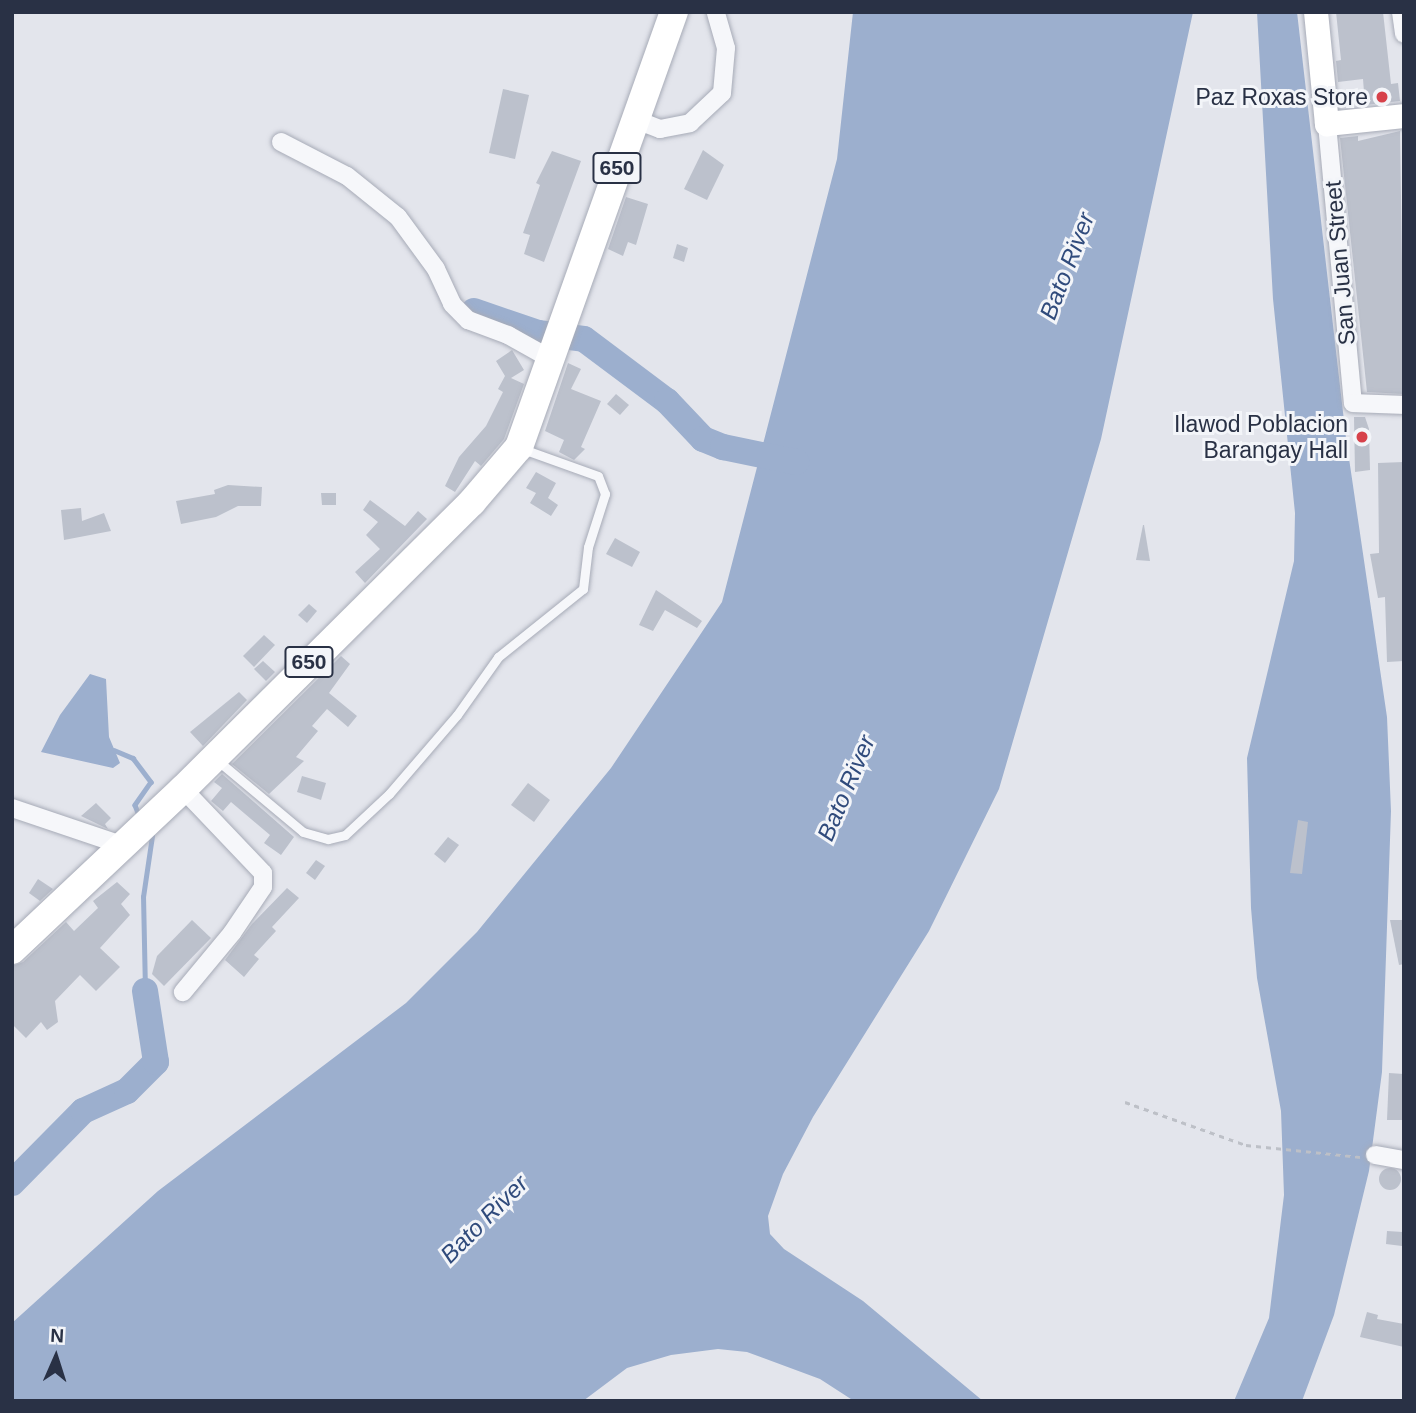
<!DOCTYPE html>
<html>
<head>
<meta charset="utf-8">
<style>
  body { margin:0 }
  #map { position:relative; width:1416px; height:1413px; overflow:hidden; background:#e3e5ec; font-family:Arial,sans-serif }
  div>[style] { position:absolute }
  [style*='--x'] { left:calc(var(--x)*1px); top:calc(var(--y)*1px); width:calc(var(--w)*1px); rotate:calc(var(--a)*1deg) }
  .water>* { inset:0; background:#9cafce }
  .stream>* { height:4.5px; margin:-2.25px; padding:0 2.25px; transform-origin:2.25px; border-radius:2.25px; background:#9cafce }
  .river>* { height:26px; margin:-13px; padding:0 13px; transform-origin:13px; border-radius:13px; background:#9cafce }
  .building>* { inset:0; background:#bcc1cc }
  .round { border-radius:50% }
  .path>* { height:2.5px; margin-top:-1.25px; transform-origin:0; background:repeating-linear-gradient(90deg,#bdc0c7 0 5px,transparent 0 10px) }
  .roads { filter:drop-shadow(0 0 2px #a7abb7) drop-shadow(0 0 2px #a7abb7) }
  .service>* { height:9px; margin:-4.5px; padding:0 4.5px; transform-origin:4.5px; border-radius:4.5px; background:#f6f7fa }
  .minor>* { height:18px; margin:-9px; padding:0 9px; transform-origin:9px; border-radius:9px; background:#f6f7fa }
  .secondary>* { height:24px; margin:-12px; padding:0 12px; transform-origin:12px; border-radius:12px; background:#fff }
  .primary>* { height:28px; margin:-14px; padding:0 14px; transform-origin:14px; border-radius:14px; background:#fff }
  .dots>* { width:19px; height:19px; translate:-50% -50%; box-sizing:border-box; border:4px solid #f3f5f9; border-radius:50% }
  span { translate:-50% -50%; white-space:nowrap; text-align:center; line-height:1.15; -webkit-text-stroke:6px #f3f5f9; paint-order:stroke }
  .shield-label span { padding:2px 5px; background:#f3f5f9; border:2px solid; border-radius:5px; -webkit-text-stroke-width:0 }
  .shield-label { font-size:21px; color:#293145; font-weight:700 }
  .poi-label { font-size:23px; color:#293145 }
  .right { translate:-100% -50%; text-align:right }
  .street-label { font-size:23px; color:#293145 }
  .water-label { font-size:24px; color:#304b7c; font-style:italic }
  .frame { position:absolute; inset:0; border:14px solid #293145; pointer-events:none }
  .north { position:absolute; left:21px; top:1322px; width:70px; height:70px; -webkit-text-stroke:5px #f3f5f9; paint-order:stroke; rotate:3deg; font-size:19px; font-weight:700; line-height:28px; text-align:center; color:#293145 }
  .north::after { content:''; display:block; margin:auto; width:24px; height:32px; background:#293145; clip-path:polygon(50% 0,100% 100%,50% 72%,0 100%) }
</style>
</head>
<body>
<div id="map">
  <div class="water">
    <div style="clip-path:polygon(853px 12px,1193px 12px,1101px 439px,999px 789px,929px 931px,813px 1117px,783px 1174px,768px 1216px,770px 1234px,784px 1249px,863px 1301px,983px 1401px,854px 1401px,820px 1379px,747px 1352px,718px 1349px,671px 1355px,627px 1368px,583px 1401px,12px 1401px,12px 1323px,158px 1191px,406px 1003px,477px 932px,611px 768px,722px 602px,837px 159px)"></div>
    <div style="clip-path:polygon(1257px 12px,1297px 12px,1346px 438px,1387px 717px,1391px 811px,1382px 1072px,1369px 1171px,1334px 1315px,1302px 1401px,1234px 1401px,1269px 1318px,1284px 1195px,1281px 1111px,1257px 978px,1251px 908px,1247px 758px,1294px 561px,1295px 513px,1273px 299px)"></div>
    <div style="clip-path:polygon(90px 674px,106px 679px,109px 737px,120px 763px,113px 768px,41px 752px,60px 715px)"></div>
  </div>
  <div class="stream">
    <div style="--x:114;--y:750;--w:21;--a:23"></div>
    <div style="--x:133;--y:758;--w:30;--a:53"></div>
    <div style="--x:151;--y:782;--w:28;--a:125"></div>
    <div style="--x:135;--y:805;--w:9;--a:69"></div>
    <div style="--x:145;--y:991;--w:94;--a:-91.2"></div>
    <div style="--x:143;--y:897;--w:62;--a:-81.6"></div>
  </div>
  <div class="river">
    <div style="--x:474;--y:311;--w:68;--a:19"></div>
    <div style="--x:538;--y:333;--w:46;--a:7.4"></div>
    <div style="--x:584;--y:339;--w:104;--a:36.8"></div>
    <div style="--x:667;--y:401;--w:52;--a:46.5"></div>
    <div style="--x:703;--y:439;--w:22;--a:22"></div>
    <div style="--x:723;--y:447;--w:75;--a:11.6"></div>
    <div style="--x:12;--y:1183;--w:101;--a:-45.4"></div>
    <div style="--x:83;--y:1111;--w:48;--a:-24.4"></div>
    <div style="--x:127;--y:1091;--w:41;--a:-45"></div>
    <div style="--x:156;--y:1062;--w:72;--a:-98.8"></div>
  </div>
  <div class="building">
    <div style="clip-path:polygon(1336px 12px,1383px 12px,1391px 84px,1398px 83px,1400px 101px,1365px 105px,1363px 79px,1338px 82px,1336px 61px,1341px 60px)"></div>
    <div style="clip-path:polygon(503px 89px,529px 95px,515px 159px,489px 153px)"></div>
    <div style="clip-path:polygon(1400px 131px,1404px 394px,1367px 392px,1340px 138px,1358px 136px,1358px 141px)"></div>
    <div style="clip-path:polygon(703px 150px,724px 165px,707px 200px,684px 189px)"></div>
    <div style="clip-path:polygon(552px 151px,581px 161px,544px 262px,524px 254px,530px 235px,523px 233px,540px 185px,536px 183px)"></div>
    <div style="clip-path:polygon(626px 197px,648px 204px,636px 245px,628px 242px,623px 256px,608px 249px)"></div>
    <div style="clip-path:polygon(677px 244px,688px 248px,684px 262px,673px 258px)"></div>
    <div style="clip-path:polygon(512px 350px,524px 370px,511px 378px,524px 384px,504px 439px,481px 466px,475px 461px,455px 492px,445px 486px,459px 457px,486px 426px,503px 392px,498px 389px,505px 376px,496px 361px)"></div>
    <div style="clip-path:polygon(568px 363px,581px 369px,571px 389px,601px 401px,584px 440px,581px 447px,585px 449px,574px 460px,559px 452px,564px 440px,545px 431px)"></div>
    <div style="clip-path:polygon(616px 394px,629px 405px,620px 415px,607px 404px)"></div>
    <div style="clip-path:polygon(1354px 417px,1365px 417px,1369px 429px,1370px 470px,1355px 472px)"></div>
    <div style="clip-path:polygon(1404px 462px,1404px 661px,1387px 662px,1385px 597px,1378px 598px,1370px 554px,1379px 553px,1378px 463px)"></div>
    <div style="clip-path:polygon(536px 472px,556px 483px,548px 498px,558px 505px,551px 516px,530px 503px,536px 493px,526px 488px)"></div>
    <div style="clip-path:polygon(228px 485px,262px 487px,261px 506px,238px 506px,216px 517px,181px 524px,176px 501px,215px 494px,214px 490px)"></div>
    <div style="clip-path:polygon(321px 493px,336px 493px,336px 505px,322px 505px)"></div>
    <div style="clip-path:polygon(370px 500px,405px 526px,418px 511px,427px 519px,365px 583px,355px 572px,380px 549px,366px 535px,378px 522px,363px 510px)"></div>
    <div style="clip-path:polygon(81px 508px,82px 521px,104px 513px,111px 531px,64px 540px,61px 510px)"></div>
    <div style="clip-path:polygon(1143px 525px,1144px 525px,1150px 561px,1136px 560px)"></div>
    <div style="clip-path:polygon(615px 538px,640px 552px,632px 567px,606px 554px)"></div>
    <div style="clip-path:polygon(656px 590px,702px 621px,697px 628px,665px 610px,653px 631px,639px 625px)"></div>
    <div style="clip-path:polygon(309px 604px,317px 611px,307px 623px,298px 615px)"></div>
    <div style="clip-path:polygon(264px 635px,275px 645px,254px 667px,243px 656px)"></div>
    <div style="clip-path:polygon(341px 656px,350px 664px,329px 693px,357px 716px,348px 727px,327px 709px,312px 726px,318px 731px,296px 757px,304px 761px,269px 794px,232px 764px)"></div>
    <div style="clip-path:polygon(263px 661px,275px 672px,266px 681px,254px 669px)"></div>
    <div style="clip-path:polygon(239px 692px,247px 700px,203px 746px,190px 732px)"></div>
    <div style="clip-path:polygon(222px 774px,294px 837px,281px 855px,264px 843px,270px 835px,231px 802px,223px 811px,211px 801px,222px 788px,214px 782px)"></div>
    <div style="clip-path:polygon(302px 776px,326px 783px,321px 800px,297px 792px)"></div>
    <div style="clip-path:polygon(528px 783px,550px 800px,534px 822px,511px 805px)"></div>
    <div style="clip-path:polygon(96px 803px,111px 818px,105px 824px,108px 829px,81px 816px)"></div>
    <div style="clip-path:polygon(1298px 820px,1308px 822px,1302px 874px,1290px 873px)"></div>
    <div style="clip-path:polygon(448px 837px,459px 845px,445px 863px,434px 854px)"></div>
    <div style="clip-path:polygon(316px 860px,325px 866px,315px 880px,306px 873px)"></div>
    <div style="clip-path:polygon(38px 879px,53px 889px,40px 901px,29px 893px)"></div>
    <div style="clip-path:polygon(117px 882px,130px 894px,121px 904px,130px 915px,100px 948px,120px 967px,96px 991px,80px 975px,55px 1001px,58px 1022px,47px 1030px,41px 1022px,26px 1038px,12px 1024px,12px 966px,23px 962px,66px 922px,74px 931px,98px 908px,93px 901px)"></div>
    <div style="clip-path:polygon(287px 888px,299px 898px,272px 927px,276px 931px,254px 955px,259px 959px,244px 977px,225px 960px,252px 924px)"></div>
    <div style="clip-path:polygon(192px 920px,211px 938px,164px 986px,152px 974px,157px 956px)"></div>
    <div style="clip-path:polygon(1390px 920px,1404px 920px,1404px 964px,1399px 965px)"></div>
    <div style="clip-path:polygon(1389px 1073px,1404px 1074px,1404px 1120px,1387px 1120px)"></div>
    <div class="round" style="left:1379px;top:1168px;width:22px;height:22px"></div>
    <div style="clip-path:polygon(1387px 1231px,1403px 1232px,1402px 1246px,1386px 1244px)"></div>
    <div style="clip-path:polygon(1367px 1312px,1378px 1315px,1377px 1319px,1404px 1324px,1404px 1347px,1360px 1337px)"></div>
  </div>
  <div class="path">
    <div style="--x:1125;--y:1102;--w:128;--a:19.6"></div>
    <div style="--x:1246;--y:1145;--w:116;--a:6"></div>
  </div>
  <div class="roads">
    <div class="service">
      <div style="--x:217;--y:760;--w:112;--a:39.9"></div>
      <div style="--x:303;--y:832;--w:26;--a:16"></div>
      <div style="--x:328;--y:839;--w:17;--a:-13"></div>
      <div style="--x:345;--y:835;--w:60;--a:-43"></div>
      <div style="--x:389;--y:794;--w:104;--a:-49.3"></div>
      <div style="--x:457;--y:715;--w:71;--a:-54.7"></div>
      <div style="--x:498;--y:657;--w:109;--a:-38.7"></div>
      <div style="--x:583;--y:589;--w:42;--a:-83.2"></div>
      <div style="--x:588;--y:547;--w:56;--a:-72.2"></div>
      <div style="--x:605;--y:494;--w:19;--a:-111"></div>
      <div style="--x:598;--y:476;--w:80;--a:-160.2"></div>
    </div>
    <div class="minor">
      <div style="--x:1401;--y:12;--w:22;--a:82"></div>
      <div style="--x:634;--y:119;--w:28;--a:21"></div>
      <div style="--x:660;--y:129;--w:31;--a:-11"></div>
      <div style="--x:690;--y:123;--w:44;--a:-43.2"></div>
      <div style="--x:722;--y:93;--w:45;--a:-84.9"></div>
      <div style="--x:726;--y:48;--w:37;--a:-106"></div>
      <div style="--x:1327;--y:124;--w:280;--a:84.7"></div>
      <div style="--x:1353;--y:403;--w:51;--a:2.2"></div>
      <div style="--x:281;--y:142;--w:74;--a:27.3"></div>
      <div style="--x:347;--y:176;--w:65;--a:38.8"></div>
      <div style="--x:398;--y:217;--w:64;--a:53.8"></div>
      <div style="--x:436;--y:269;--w:38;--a:65"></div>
      <div style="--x:452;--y:304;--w:23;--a:45"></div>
      <div style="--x:468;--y:320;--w:43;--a:20.6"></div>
      <div style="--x:508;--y:335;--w:49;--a:29.2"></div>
      <div style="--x:183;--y:789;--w:116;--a:46.4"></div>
      <div style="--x:263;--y:873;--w:14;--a:90"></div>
      <div style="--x:263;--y:887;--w:55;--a:124"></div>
      <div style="--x:232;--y:933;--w:77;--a:129.7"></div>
      <div style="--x:12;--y:808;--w:118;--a:18.7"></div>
      <div style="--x:1375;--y:1155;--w:29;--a:10"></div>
    </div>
    <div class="secondary">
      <div style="--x:1316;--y:12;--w:113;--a:84.4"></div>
      <div style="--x:1327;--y:124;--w:77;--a:-5.9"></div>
    </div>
    <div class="primary">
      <div style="--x:12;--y:950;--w:235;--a:-43.3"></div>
      <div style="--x:183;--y:789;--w:407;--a:-44.8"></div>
      <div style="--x:472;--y:502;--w:72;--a:-49.5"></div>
      <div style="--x:519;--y:447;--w:462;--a:-70.4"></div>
    </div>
  </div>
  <div class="dots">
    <div style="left:1382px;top:97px;background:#d7414a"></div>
    <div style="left:1362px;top:437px;background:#d7414a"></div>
  </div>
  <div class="shield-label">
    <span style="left:617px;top:168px">650</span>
    <span style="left:309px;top:662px">650</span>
  </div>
  <div class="poi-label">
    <span class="right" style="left:1368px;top:97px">Paz Roxas Store</span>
    <span class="right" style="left:1348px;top:437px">Ilawod Poblacion<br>Barangay Hall</span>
  </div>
  <div class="street-label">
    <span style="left:1340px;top:263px;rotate:-95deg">San Juan Street</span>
  </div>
  <div class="water-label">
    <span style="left:1067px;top:266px;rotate:-69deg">Bato River</span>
    <span style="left:846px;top:788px;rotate:-67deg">Bato River</span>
    <span style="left:484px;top:1219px;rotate:-45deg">Bato River</span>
  </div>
  <div class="frame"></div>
  <div class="north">N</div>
</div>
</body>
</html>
